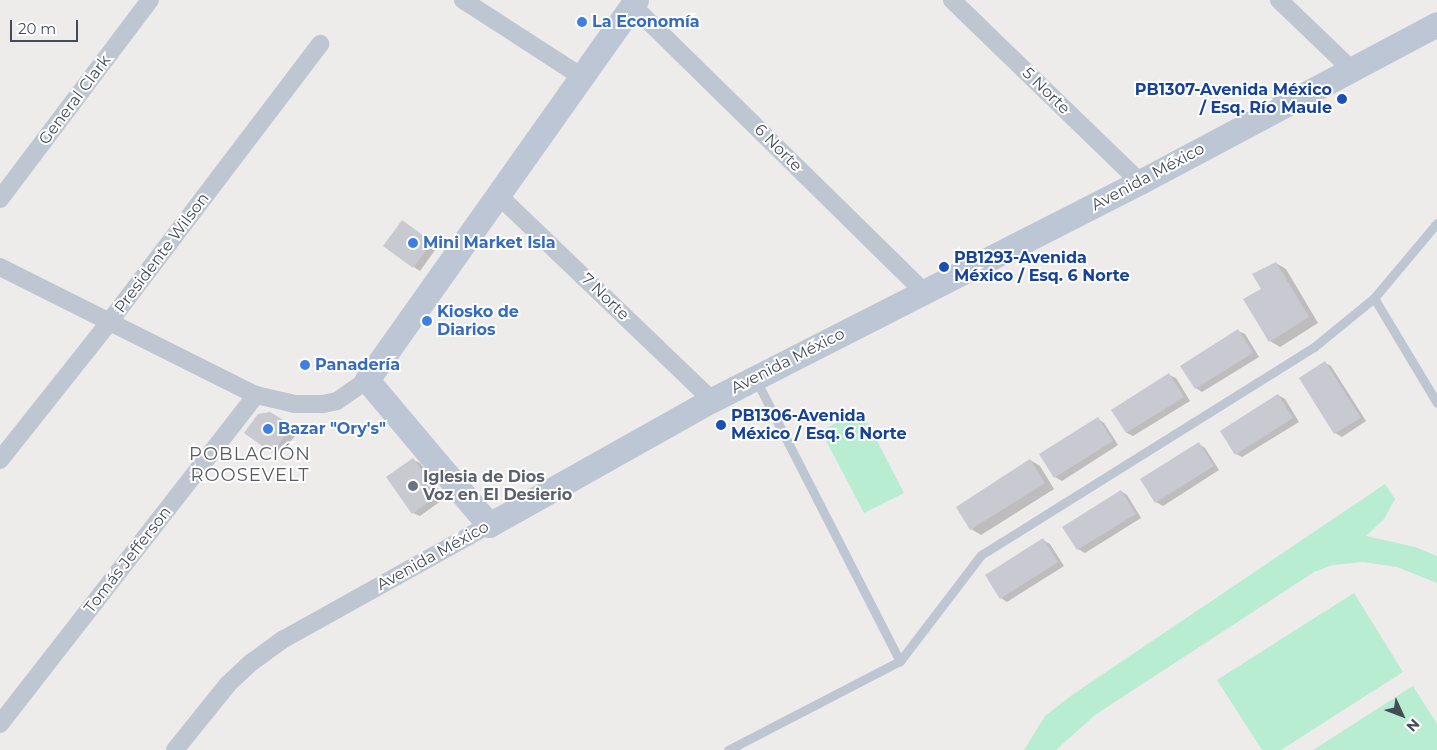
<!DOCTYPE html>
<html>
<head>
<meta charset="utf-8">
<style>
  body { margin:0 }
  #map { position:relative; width:1437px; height:750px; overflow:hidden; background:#eeebeb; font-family:Montserrat,sans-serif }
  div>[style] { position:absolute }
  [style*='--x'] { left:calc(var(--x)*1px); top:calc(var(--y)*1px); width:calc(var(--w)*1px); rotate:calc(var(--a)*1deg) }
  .green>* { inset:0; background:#b8edd2 }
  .shadow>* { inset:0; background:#0003 }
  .building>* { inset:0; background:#c8c9d1 }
  .lane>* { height:9px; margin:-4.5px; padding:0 4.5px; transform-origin:4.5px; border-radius:4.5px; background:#bec6d1 }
  .street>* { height:18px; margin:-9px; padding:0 9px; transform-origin:9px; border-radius:9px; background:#bec6d1 }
  .secondary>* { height:25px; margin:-12.5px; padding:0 12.5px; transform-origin:12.5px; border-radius:12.5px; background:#bdc6d4 }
  .dots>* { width:14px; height:14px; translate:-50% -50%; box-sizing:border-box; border:2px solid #fff; border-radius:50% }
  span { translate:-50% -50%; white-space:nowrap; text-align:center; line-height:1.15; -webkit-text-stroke:4px #fff; paint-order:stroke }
  .shop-label { font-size:16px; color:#366cbe; font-weight:700 }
  .left { translate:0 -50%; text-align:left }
  .transit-label { font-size:16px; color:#164399; font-weight:700 }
  .right { translate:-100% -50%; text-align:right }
  .street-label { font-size:16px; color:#444c58 }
  .worship-label { font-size:16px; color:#5b616d; font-weight:700 }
  .neighbourhood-label { font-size:18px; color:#585b60; letter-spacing:1px }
  .north { position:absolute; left:1377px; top:690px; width:50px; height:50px; -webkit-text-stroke:4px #fff; paint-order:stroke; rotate:133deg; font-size:14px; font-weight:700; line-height:20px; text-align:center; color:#444c58 }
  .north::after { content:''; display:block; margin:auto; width:18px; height:22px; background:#444c58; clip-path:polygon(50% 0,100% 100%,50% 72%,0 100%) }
  .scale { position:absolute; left:10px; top:20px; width:68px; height:22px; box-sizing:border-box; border:2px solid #444c58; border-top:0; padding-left:6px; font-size:15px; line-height:18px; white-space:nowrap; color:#444c58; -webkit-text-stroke:4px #fff; paint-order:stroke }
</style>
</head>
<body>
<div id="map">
  <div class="green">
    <div style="clip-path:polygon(861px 410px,904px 493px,864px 513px,821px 431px)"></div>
    <div style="clip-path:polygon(1385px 484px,1395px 499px,1384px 519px,1366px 536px,1415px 547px,1437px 556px,1437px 583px,1397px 567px,1363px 562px,1333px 565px,1314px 572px,1095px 715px,1056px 750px,1024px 750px,1045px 716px,1072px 695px)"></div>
    <div style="clip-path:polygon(1354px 593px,1403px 672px,1281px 750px,1262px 750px,1217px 680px)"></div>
    <div style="clip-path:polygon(1413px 686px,1437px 724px,1437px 750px,1313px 750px)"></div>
  </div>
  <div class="shadow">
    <div style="clip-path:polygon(409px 226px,438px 246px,420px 271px,414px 267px)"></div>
    <div style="clip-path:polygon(1276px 263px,1286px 269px,1318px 323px,1280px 347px,1270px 341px)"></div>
    <div style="clip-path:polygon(1238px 331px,1245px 334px,1259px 357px,1202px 392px,1196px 388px,1182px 366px)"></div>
    <div style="clip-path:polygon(1325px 363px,1331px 366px,1366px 421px,1342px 437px,1335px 433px,1300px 378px)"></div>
    <div style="clip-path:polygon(1169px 375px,1176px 378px,1190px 401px,1133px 436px,1127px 433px,1113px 410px)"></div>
    <div style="clip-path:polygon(1278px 395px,1285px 399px,1299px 422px,1242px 457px,1236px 454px)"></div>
    <div style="clip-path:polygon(270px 413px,299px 431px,279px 456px,273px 452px)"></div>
    <div style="clip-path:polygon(1098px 419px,1104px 423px,1118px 445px,1062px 481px,1055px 477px)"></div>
    <div style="clip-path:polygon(1199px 444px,1205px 448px,1219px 470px,1163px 506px,1156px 502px)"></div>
    <div style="clip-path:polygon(413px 460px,420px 463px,445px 498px,420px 516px,413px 513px)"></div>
    <div style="clip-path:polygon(1030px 460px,1040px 466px,1054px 489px,981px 535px,971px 529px)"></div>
    <div style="clip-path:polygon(1121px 491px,1127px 495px,1141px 518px,1085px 553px,1078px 549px,1064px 527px)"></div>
    <div style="clip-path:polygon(1043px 540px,1050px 544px,1064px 566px,1007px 602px,1001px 598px)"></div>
  </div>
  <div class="building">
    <div style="clip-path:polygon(402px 220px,432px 242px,413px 268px,383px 246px)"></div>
    <div style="clip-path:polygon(1276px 262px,1309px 317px,1269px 342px,1243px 299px,1261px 289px,1252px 274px)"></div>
    <div style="clip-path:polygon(1238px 329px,1253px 353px,1195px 389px,1180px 366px)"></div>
    <div style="clip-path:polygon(1325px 361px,1361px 418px,1334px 434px,1299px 378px)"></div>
    <div style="clip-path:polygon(1169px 373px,1184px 397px,1126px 433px,1111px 410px)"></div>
    <div style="clip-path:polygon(1278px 394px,1293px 418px,1235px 455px,1220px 431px)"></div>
    <div style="clip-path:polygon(270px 412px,293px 426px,272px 453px,244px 433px,258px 414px)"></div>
    <div style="clip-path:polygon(1098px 417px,1113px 441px,1054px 478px,1039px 454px)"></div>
    <div style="clip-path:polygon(1199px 442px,1214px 466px,1155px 503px,1140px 479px)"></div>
    <div style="clip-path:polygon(413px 458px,439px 494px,412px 514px,386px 477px)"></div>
    <div style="clip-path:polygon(1030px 459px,1045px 483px,970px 530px,956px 507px)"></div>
    <div style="clip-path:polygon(1121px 490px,1136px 514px,1077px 550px,1062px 527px)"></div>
    <div style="clip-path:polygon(1043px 538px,1058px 562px,1000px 599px,985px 575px)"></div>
  </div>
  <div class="lane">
    <div style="--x:1374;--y:298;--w:122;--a:59"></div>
    <div style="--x:756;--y:380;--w:316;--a:62.9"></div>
    <div style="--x:728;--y:750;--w:194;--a:-27.4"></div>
    <div style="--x:900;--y:661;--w:133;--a:-52.6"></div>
    <div style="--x:981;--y:555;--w:393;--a:-32"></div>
    <div style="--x:1314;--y:347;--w:77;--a:-39.2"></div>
    <div style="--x:1374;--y:298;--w:98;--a:-50"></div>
  </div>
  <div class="street">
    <div style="--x:463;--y:0;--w:142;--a:32.9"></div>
    <div style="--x:952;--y:0;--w:262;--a:44.1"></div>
    <div style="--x:1279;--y:0;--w:100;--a:43.8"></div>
    <div style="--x:632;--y:5;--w:409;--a:44.5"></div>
    <div style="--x:498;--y:195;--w:296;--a:43.8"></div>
    <div style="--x:0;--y:199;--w:249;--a:-53"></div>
    <div style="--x:0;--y:267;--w:286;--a:26.6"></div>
    <div style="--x:256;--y:395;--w:39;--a:13"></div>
    <div style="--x:294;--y:404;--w:29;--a:0"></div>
    <div style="--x:323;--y:404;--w:14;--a:-12"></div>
    <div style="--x:337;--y:401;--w:37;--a:-35"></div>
    <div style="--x:0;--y:460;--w:177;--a:-51.6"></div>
    <div style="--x:110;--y:321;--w:348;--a:-52.8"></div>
    <div style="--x:0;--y:724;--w:417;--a:-52.1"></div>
    <div style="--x:175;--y:750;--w:85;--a:-51.2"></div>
    <div style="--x:228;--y:684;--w:33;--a:-43"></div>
    <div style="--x:252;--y:662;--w:39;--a:-36"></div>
    <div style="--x:284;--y:639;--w:235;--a:-29.1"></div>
  </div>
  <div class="secondary">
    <div style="--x:636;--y:0;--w:466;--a:125.3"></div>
    <div style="--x:367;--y:380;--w:189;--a:49.9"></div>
    <div style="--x:489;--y:525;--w:256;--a:-29.3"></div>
    <div style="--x:712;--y:400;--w:480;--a:-27"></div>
    <div style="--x:1140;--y:182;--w:336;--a:-28"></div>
  </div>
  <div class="dots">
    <div style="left:582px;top:22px;background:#3f7fe0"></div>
    <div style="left:1342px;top:99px;background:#1a4fb4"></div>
    <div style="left:413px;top:243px;background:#3f7fe0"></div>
    <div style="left:944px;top:267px;background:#1a4fb4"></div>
    <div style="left:427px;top:321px;background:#3f7fe0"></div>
    <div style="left:305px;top:365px;background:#3f7fe0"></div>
    <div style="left:721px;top:425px;background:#1a4fb4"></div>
    <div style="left:268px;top:429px;background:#3f7fe0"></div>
    <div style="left:413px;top:486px;background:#6b7280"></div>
  </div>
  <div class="shop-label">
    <span class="left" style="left:592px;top:22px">La Economía</span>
    <span class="left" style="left:423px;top:243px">Mini Market Isla</span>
    <span class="left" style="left:437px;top:321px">Kiosko de<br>Diarios</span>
    <span class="left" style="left:315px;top:365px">Panadería</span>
    <span class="left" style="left:278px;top:429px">Bazar "Ory's"</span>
  </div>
  <div class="transit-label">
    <span class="right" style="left:1332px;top:99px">PB1307-Avenida México<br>/ Esq. Río Maule</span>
    <span class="left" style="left:954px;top:267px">PB1293-Avenida<br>México / Esq. 6 Norte</span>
    <span class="left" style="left:731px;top:425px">PB1306-Avenida<br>México / Esq. 6 Norte</span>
  </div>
  <div class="street-label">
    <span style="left:1046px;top:91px;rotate:44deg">5 Norte</span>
    <span style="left:75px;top:100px;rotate:-53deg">General Clark</span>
    <span style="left:778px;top:148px;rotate:45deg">6 Norte</span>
    <span style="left:1148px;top:177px;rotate:-28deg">Avenida México</span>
    <span style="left:162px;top:253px;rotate:-53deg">Presidente Wilson</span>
    <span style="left:605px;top:297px;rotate:44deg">7 Norte</span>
    <span style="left:788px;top:361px;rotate:-27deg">Avenida México</span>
    <span style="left:433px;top:556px;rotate:-29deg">Avenida México</span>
    <span style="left:128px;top:560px;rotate:-52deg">Tomás Jefferson</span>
  </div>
  <div class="worship-label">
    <span class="left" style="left:423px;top:486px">Iglesia de Dios<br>Voz en El Desierio</span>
  </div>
  <div class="neighbourhood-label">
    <span style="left:250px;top:465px">POBLACIÓN<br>ROOSEVELT</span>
  </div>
  <div class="north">N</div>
  <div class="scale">20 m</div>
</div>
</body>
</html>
